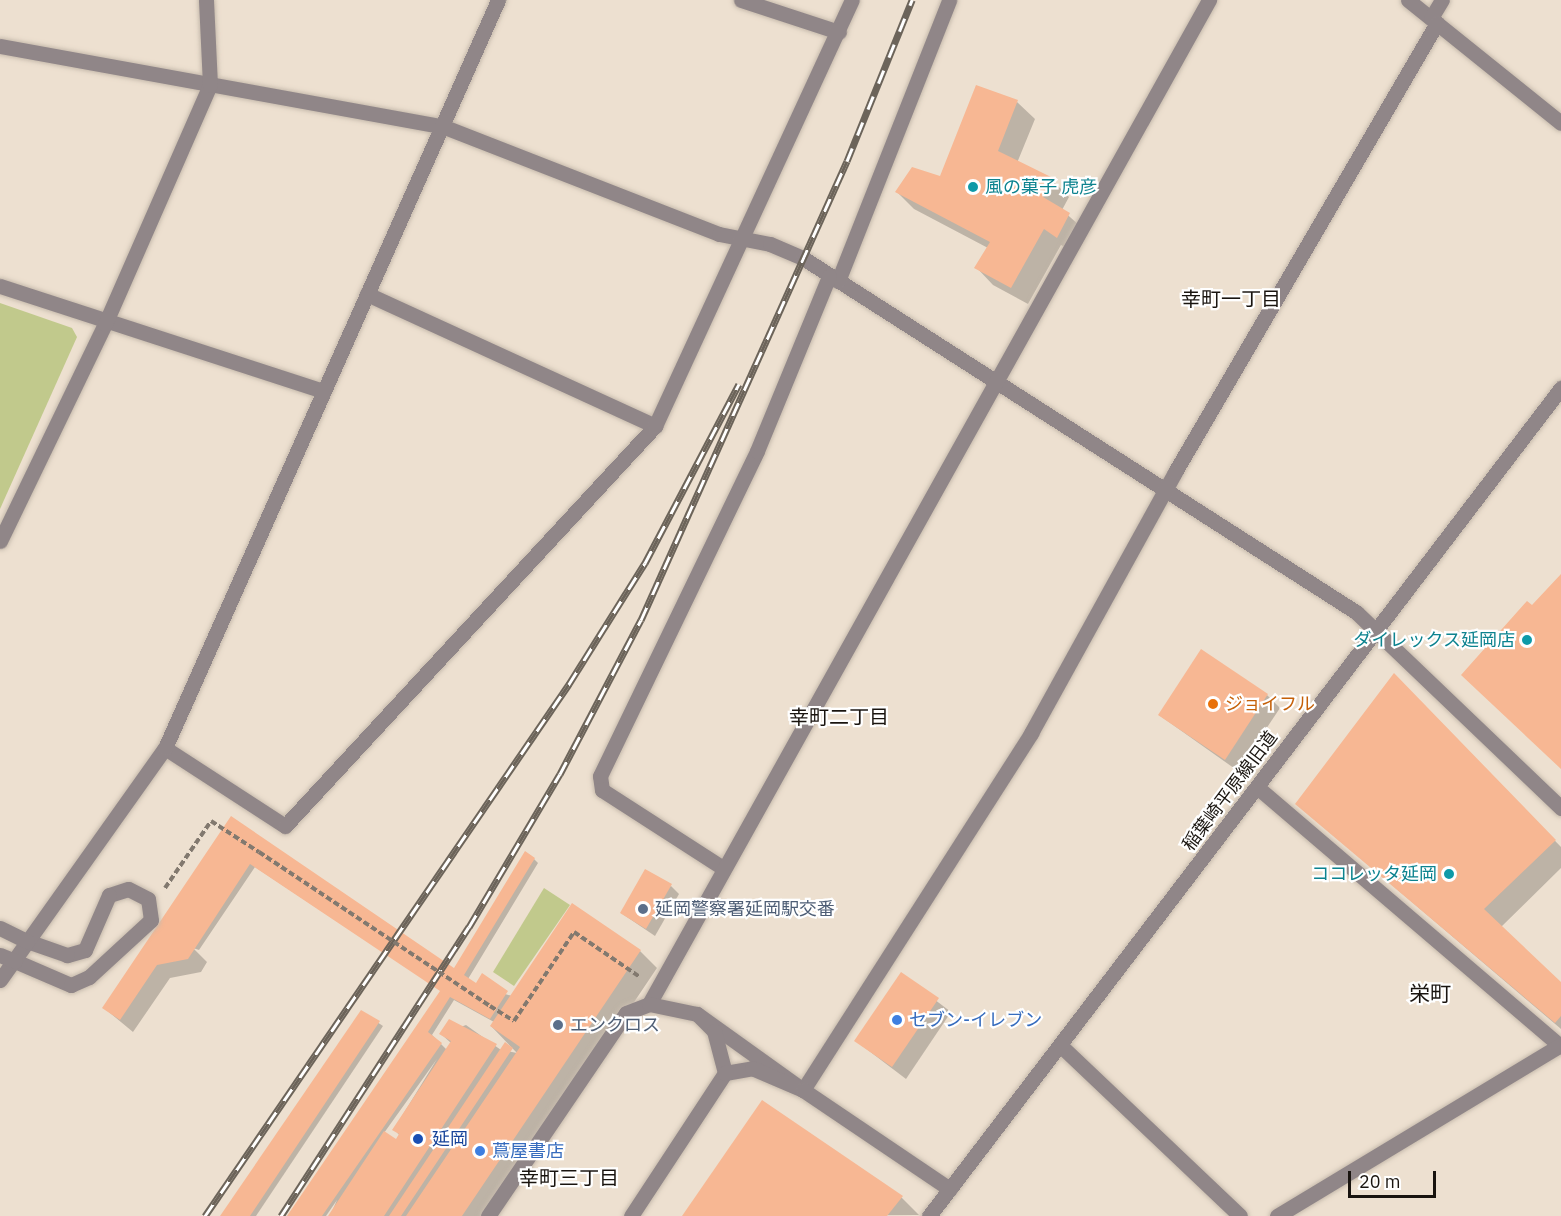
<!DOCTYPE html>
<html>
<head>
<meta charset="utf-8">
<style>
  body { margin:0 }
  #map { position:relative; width:1561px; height:1216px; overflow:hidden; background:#ede0d0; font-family:"IBM Plex Sans","Noto Sans JP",sans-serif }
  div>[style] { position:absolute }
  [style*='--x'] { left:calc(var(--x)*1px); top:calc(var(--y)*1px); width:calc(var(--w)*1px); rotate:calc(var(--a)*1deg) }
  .green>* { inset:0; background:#c1c98c }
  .shadow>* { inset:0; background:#0003 }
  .building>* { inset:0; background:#f7b793 }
  .path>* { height:4px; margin-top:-2px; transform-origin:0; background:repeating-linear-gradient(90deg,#82796f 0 6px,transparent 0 9px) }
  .roads { filter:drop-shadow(0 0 2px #c7bbad) drop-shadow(0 0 2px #c7bbad) }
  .service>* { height:15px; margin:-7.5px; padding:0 7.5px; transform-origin:7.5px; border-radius:7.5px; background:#908688 }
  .minor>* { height:15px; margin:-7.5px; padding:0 7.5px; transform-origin:7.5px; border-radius:7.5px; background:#908688 }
  .tertiary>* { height:15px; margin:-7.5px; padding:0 7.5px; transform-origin:7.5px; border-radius:7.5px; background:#908688 }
  .rail>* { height:7px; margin-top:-3.5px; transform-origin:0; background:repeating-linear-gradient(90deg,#fff 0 14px,#6c645a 0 28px); box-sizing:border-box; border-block:2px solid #6c645a }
  .path-bridge>* { height:4px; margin-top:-2px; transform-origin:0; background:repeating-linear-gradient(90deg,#82796f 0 6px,transparent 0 9px) }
  .dots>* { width:16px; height:16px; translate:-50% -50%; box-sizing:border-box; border:3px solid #fff; border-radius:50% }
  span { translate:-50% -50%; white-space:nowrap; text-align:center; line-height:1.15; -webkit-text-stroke:4.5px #fff; paint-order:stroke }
  .culture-label { font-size:18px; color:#0d838f }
  .left { translate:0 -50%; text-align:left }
  .right { translate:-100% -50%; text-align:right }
  .food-label { font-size:18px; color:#c56008 }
  .street-label { font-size:18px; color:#19140f }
  .service-label { font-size:18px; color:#4e5e75 }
  .shop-label { font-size:18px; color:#366cbe }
  .transit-label { font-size:18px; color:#164399 }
  .neighbourhood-label { font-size:20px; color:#19140f }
  .quarter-label { font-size:21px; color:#19140f }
  .scale { position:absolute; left:1348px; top:1171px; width:88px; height:27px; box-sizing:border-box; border:3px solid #19140f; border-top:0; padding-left:8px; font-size:18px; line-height:21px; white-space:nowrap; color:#19140f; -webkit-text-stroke:4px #fff; paint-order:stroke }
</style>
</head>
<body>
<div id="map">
  <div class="green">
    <div style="clip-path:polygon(0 303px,72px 328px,77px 337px,0 509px)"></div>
    <div style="clip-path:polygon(544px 888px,570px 905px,514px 986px,493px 972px)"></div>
  </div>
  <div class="shadow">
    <div style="clip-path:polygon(1017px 102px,1035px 119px,1017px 163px,1052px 180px,1069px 197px,1062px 210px,1087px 232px,1075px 253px,1061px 245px,1028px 304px,993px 285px,976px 267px,988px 248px,914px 209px,897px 192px,941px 178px)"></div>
    <div style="clip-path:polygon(1411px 693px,1561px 847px,1561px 868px,1501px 927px,1561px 984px,1561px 1029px,1297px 804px)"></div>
    <div style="clip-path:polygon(1267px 695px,1280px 708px,1238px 771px,1159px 715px)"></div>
    <div style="clip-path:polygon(evenodd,232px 818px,454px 970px,534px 859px,538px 863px,468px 979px,476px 985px,512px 996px,640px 951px,657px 968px,490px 1216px,330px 1216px,337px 1200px,326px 1216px,288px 1216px,442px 991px,255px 867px,199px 950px,193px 948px,207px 962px,201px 972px,170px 978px,133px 1032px,104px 1008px,232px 818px,454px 1000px,494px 1022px,491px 1026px,517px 1053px,501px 1050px,466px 1025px,441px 1034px,451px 1043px,447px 1050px,432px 1035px,454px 1000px,232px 818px,437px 1059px,394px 1129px,400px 1136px,396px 1141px,384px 1133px,437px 1059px)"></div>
    <div style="clip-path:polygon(671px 886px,679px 894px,655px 936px,621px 913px)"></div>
    <div style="clip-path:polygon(901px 974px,951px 1012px,906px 1079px,856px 1041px)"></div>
    <div style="clip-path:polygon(362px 1012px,383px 1026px,256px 1216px,222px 1216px)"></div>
    <div style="clip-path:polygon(763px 1102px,902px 1198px,919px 1215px,684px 1216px)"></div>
  </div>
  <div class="building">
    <div style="clip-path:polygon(976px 85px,1018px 100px,998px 151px,1053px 178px,1043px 197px,1070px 213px,1057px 238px,1044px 229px,1011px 288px,974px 268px,990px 242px,895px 192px,912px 167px,940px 176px)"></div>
    <div style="clip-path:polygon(1561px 574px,1561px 769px,1461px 675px,1527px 601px,1532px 605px)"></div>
    <div style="clip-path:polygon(1201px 649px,1268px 694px,1225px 760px,1158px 715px)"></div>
    <div style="clip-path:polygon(1394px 673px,1556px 840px,1484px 909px,1561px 982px,1561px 1016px,1555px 1023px,1295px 804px)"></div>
    <div style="clip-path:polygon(231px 816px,454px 968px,525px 851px,535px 858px,464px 975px,476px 983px,482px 973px,508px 991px,490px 1019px,450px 997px,428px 1032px,442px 1043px,322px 1216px,287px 1216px,440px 991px,250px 864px,188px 959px,157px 965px,120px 1020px,102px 1008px)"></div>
    <div style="clip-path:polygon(645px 869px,672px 884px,646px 929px,620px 913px)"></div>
    <div style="clip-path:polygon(572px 903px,641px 950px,462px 1216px,406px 1216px,520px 1047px,490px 1026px)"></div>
    <div style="clip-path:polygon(901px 972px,939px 998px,892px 1067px,854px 1041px)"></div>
    <div style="clip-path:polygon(361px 1010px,380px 1021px,250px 1216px,220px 1216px)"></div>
    <div style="clip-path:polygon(449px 1019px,497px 1044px,384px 1216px,328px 1216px,384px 1131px,396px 1139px,399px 1134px,392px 1130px,451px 1041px,439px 1034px)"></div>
    <div style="clip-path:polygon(505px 1042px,513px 1048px,401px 1216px,389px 1216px)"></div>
    <div style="clip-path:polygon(762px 1100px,903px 1196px,887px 1216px,682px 1216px)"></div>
  </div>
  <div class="path">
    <div style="--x:165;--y:888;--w:81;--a:-55.5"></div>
    <div style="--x:211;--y:821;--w:57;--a:32.9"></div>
    <div style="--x:490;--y:1006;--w:28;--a:32"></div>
    <div style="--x:514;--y:1021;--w:107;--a:-56"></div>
    <div style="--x:574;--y:932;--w:80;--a:34.3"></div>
  </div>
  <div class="roads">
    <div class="service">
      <div style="--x:15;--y:961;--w:61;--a:23.2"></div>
      <div style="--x:71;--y:985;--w:20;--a:-24"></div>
      <div style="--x:89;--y:977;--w:84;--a:-42.6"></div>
      <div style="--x:151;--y:920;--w:21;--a:-98"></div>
      <div style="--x:148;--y:899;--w:22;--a:-153"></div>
      <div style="--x:128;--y:889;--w:20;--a:162"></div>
      <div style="--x:109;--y:895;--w:60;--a:113.6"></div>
      <div style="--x:85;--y:950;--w:19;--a:164"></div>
      <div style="--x:67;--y:955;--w:42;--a:-160.7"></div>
    </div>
    <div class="minor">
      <div style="--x:741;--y:0;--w:103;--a:18.1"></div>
      <div style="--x:1408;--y:0;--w:196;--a:38.8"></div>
      <div style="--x:1431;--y:18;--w:21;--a:-59"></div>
      <div style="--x:0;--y:46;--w:449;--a:10.3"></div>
      <div style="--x:442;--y:126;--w:297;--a:21.3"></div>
      <div style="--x:719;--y:234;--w:52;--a:11.1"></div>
      <div style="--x:770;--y:244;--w:36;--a:23"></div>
      <div style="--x:803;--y:258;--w:657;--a:32.63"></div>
      <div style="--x:1356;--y:612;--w:284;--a:43.7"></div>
      <div style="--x:838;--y:281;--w:302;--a:-68.4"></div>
      <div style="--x:0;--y:286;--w:340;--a:18"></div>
      <div style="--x:367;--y:294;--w:317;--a:24.6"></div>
      <div style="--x:0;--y:541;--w:241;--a:-64.2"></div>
      <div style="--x:105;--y:324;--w:261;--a:-66.3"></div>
      <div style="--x:210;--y:85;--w:85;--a:-92.7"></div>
      <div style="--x:165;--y:748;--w:143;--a:33"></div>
      <div style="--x:285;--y:826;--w:545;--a:-47.23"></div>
      <div style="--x:655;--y:426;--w:469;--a:-65.2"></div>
      <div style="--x:1257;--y:787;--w:399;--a:40.5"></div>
      <div style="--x:723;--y:868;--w:144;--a:-147.2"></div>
      <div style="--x:602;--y:790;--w:14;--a:-98"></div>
      <div style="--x:600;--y:776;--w:361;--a:-64.2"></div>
      <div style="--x:757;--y:451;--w:189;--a:-67.6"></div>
      <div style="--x:0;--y:980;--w:285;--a:-54.6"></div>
      <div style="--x:165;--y:748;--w:819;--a:-66"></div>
      <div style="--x:649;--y:1004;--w:1150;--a:-60.85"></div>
      <div style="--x:697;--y:1014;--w:130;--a:35.6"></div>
      <div style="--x:803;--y:1090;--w:424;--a:-57.4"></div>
      <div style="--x:1031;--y:733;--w:298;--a:-61.1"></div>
      <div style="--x:1175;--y:472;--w:520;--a:-59.74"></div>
      <div style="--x:1060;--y:1045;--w:248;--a:43.5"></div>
      <div style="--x:488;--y:1216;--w:245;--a:-55.8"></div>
      <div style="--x:626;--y:1013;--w:25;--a:-21"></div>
      <div style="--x:649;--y:1004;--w:49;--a:11.8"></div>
      <div style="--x:697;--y:1014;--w:24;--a:45"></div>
      <div style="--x:714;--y:1031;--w:43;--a:75.3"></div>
      <div style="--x:1277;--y:1216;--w:332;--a:-31.1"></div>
    </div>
    <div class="tertiary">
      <div style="--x:0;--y:928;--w:30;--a:26"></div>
      <div style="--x:0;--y:955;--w:16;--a:22"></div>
      <div style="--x:631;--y:1216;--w:171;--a:-56.7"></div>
      <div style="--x:725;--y:1073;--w:27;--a:-10"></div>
      <div style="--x:752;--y:1068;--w:56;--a:23.3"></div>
      <div style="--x:803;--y:1090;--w:177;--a:34"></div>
      <div style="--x:929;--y:1216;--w:1042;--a:-52.65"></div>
    </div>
  </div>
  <div class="rail">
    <div style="--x:205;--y:1216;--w:645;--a:-55.62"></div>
    <div style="--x:569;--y:684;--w:143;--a:-57.9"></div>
    <div style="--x:645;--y:563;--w:202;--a:-62.3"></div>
    <div style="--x:281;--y:1216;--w:345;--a:-57"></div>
    <div style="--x:469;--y:927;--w:178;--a:-59.3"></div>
    <div style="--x:560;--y:774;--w:174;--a:-62.3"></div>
    <div style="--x:641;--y:620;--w:503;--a:-65.83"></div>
    <div style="--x:847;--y:161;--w:174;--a:-68"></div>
  </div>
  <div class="path-bridge">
    <div style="--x:259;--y:852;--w:278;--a:33.7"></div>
  </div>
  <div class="dots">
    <div style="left:973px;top:187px;background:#0f9aa8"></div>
    <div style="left:1527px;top:640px;background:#0f9aa8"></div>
    <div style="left:1213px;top:704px;background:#e8710a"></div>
    <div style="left:1449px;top:874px;background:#0f9aa8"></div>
    <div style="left:643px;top:909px;background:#5c6f8a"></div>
    <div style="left:897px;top:1020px;background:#3f7fe0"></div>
    <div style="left:558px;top:1025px;background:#5c6f8a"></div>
    <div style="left:418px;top:1139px;background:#1a4fb4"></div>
    <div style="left:480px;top:1151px;background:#3f7fe0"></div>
  </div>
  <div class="culture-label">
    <span class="left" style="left:985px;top:187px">風の菓子 虎彦</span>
    <span class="right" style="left:1515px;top:640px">ダイレックス延岡店</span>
    <span class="right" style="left:1437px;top:874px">ココレッタ延岡</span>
  </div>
  <div class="food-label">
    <span class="left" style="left:1225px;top:704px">ジョイフル</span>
  </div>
  <div class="street-label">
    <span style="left:1230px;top:791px;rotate:-53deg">稲葉崎平原線旧道</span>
  </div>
  <div class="service-label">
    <span class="left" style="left:655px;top:909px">延岡警察署延岡駅交番</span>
    <span class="left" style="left:570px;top:1025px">エンクロス</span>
  </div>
  <div class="shop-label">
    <span class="left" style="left:909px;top:1020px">セブン-イレブン</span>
    <span class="left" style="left:492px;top:1151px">蔦屋書店</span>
  </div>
  <div class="transit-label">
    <span class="left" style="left:432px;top:1139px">延岡</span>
  </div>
  <div class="neighbourhood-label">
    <span style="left:1231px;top:298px">幸町一丁目</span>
    <span style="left:839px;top:716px">幸町二丁目</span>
    <span style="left:569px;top:1177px">幸町三丁目</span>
  </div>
  <div class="quarter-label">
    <span style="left:1430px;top:993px">栄町</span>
  </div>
  <div class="scale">20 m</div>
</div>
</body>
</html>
